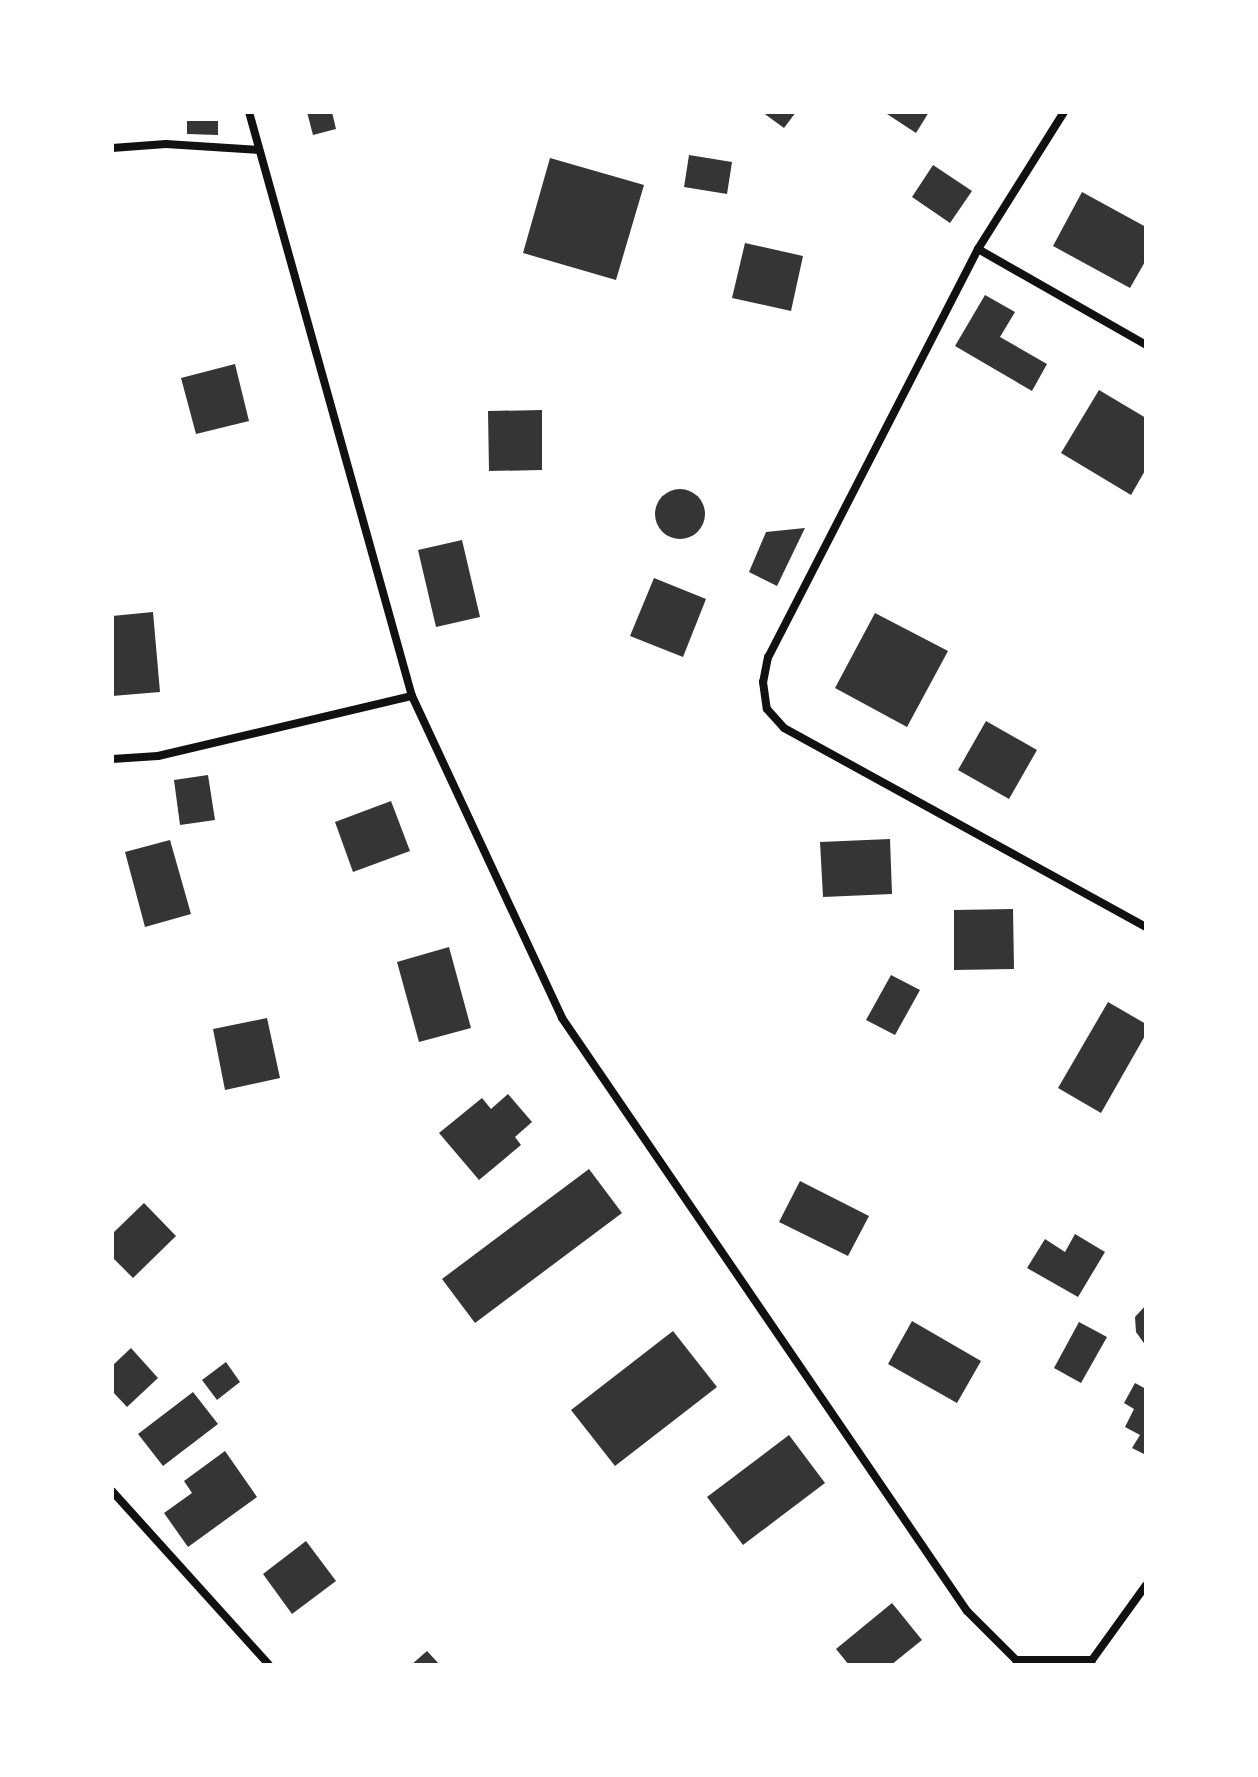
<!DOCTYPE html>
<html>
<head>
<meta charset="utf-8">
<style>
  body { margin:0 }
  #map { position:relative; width:1258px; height:1777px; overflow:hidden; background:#fff; font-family:"Fira Sans Condensed",sans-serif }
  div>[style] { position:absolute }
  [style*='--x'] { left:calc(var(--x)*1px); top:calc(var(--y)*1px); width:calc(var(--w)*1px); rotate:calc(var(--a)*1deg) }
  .building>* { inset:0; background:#353535 }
  .round { border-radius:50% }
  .minor>* { height:8px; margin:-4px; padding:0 4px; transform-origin:4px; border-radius:4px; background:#111 }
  span { translate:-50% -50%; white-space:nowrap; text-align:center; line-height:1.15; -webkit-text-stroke:6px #fff; paint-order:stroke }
  .frame { position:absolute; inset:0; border:114px solid #fff; pointer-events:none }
</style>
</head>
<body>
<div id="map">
  <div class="building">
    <div style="clip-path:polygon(307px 112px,332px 112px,336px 129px,313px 135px)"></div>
    <div style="clip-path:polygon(762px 112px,796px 112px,784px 128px)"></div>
    <div style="clip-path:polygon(884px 112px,929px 112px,916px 133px)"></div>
    <div style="clip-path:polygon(187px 121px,218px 121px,218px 135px,187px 134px)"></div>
    <div style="clip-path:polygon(689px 155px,732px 162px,727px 194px,684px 187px)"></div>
    <div style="clip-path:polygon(550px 158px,644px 185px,616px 280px,523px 253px)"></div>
    <div style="clip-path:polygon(933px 165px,972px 191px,950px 223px,912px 197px)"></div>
    <div style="clip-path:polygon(1082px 192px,1146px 227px,1146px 260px,1130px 288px,1053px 246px)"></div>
    <div style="clip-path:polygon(745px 243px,803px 256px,791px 311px,732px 298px)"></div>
    <div style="clip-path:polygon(985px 295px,1015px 312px,1000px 337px,1047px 364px,1032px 391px,955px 346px)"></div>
    <div style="clip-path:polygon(235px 364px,249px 421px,196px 434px,181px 378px)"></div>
    <div style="clip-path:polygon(1099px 390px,1146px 418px,1146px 469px,1131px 495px,1061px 453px)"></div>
    <div style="clip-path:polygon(542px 410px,542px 470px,489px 471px,488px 411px)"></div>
    <div class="round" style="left:655px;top:489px;width:50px;height:50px"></div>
    <div style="clip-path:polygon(805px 528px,777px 586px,749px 572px,766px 532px)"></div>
    <div style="clip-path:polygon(462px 540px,480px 617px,436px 627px,418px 550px)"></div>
    <div style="clip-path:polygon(654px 578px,706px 599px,683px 657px,630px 636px)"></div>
    <div style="clip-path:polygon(153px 612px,160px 692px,112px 696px,112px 616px)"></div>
    <div style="clip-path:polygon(875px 613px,948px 651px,907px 727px,835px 688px)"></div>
    <div style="clip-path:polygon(986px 721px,1037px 750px,1009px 799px,958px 770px)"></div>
    <div style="clip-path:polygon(208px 775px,215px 820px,180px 825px,174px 780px)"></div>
    <div style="clip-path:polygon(391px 801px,410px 851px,353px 872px,335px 822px)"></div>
    <div style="clip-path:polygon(890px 839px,892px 894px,823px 897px,820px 842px)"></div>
    <div style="clip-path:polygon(170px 840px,191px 914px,145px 927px,125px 852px)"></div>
    <div style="clip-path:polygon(1013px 909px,1014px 969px,954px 970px,954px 910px)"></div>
    <div style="clip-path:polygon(449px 947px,471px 1028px,419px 1042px,397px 962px)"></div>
    <div style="clip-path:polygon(891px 975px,920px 990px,895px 1035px,866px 1020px)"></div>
    <div style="clip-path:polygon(1108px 1002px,1146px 1024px,1146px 1034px,1101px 1113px,1058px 1088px)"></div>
    <div style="clip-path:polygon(267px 1018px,280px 1078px,225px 1090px,213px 1029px)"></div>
    <div style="clip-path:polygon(508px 1094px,532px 1122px,515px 1137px,521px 1145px,479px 1180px,439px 1133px,482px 1098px,491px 1109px)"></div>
    <div style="clip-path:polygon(589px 1169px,622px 1213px,475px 1323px,442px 1279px)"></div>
    <div style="clip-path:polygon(800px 1181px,869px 1216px,848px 1256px,779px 1222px)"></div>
    <div style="clip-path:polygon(144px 1203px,176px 1236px,133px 1278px,112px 1257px,112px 1234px)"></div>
    <div style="clip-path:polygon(1075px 1234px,1105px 1252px,1078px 1297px,1027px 1268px,1045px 1239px,1065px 1252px)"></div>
    <div style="clip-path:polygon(1146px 1305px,1146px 1346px,1136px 1332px,1135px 1317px)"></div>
    <div style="clip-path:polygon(912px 1321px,981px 1361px,957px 1403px,888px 1364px)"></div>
    <div style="clip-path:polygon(1079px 1322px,1107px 1337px,1081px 1383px,1054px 1368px)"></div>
    <div style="clip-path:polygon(673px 1331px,717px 1387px,615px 1466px,571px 1410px)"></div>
    <div style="clip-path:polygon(131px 1348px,158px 1378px,127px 1407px,112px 1391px,112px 1366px)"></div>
    <div style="clip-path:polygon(226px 1362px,240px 1382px,217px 1400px,202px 1380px)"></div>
    <div style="clip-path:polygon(1135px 1383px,1146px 1389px,1146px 1455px,1132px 1448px,1140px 1435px,1125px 1427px,1134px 1409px,1124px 1403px)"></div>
    <div style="clip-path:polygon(193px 1392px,218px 1424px,163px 1466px,138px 1434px)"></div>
    <div style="clip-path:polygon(789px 1435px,825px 1483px,743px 1545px,707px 1497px)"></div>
    <div style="clip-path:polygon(225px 1451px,257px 1497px,188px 1547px,164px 1513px,192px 1493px,184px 1481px)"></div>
    <div style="clip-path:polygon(306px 1541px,336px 1581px,292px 1614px,263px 1574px)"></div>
    <div style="clip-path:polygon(892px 1603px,922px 1640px,891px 1665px,849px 1665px,836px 1649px)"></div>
    <div style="clip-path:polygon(427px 1651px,440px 1665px,411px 1665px)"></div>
  </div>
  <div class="minor">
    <div style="--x:249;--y:112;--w:606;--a:74.41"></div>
    <div style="--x:412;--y:696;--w:355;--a:65"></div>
    <div style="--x:562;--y:1018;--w:718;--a:55.67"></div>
    <div style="--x:967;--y:1611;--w:69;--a:45"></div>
    <div style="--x:1016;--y:1660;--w:76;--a:0"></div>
    <div style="--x:1092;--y:1660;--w:92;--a:-54.2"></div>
    <div style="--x:1064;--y:112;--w:162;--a:122.1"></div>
    <div style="--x:978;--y:249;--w:459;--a:117.2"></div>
    <div style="--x:768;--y:657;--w:25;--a:101"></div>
    <div style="--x:763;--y:682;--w:27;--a:82"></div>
    <div style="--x:767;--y:709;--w:25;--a:48"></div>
    <div style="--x:784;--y:728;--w:413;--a:28.8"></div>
    <div style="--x:112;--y:148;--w:54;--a:-4.2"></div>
    <div style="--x:166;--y:144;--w:92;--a:3.7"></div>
    <div style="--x:978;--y:249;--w:193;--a:29.7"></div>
    <div style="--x:112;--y:759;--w:46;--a:-3.7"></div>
    <div style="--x:158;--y:756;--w:261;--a:-13.3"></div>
    <div style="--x:112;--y:1491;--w:234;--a:47.9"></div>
  </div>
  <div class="frame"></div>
</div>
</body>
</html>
